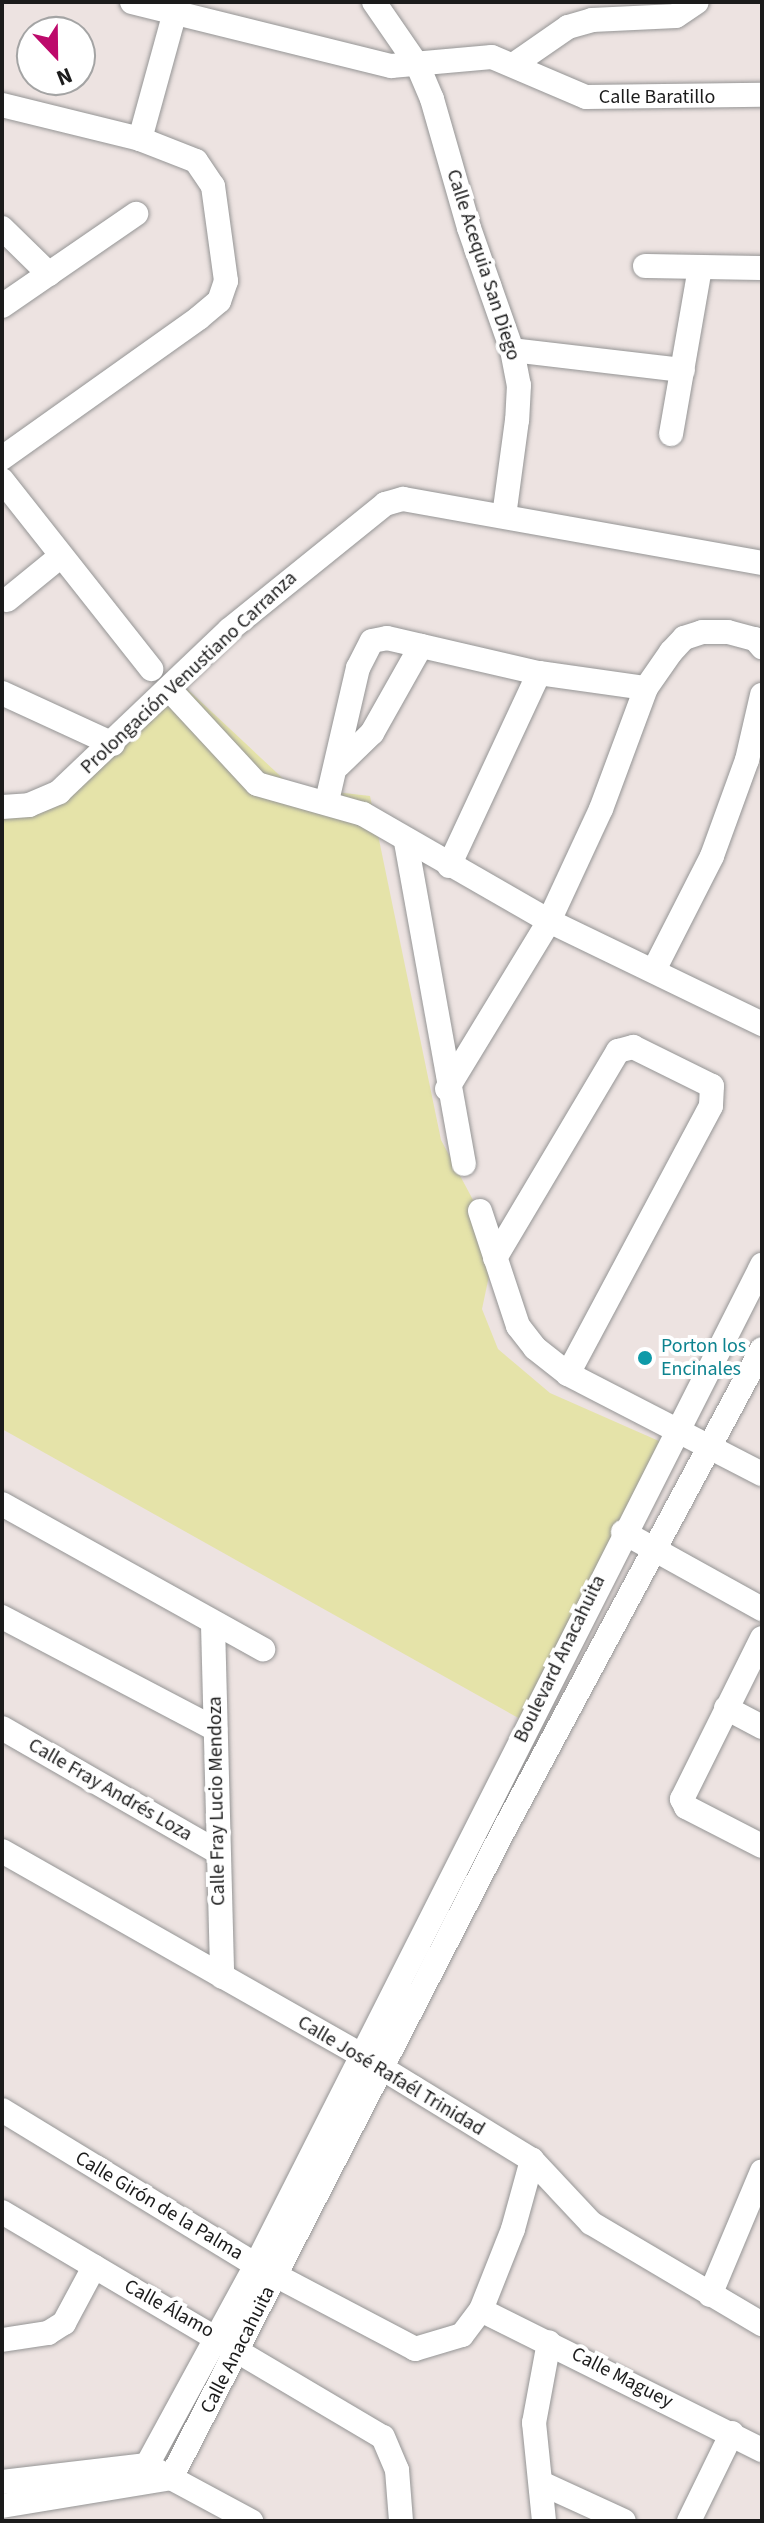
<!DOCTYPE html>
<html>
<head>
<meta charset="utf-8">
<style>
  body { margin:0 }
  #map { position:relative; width:764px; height:2523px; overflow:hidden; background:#ede3e1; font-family:"Source Sans 3",sans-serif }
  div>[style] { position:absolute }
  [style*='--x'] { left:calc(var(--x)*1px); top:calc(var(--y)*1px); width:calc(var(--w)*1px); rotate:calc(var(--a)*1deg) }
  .grass>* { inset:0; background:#e5e3a9 }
  .roads { filter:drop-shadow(0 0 2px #959595) drop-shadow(0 0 2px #959595) }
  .minor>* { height:24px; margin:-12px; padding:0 12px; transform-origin:12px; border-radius:12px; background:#fff }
  .dots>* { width:22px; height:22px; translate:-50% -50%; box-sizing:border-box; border:4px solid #fff; border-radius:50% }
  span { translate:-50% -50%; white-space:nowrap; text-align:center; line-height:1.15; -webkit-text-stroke:8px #fff; paint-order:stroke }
  .street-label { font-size:20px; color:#1b1b1b }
  .culture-label { font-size:20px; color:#0d838f }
  .left { translate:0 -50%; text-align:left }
  .frame { position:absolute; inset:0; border:4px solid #1b1b1b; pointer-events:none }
  .north { position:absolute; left:16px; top:16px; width:80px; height:80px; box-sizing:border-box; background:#fff; border:2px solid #a4a4a4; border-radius:50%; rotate:158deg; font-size:22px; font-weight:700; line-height:32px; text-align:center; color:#1b1b1b }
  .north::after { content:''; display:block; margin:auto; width:28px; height:36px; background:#bd0a6b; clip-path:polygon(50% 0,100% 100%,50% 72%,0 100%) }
</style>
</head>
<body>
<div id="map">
  <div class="grass">
    <div style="clip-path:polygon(183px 685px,292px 787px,370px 796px,441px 1140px,496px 1243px,482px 1309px,498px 1349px,550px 1393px,677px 1449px,522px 1720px,2px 1429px,2px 820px)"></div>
  </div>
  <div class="roads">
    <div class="minor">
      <div style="--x:132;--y:2;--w:267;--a:13.9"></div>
      <div style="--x:391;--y:66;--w:101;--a:-5.1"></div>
      <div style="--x:492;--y:57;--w:102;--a:23.1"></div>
      <div style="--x:586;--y:97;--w:176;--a:-0.7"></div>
      <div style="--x:374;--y:2;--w:78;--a:55.5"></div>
      <div style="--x:418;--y:66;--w:36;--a:67"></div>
      <div style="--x:432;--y:99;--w:134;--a:74"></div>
      <div style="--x:469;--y:228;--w:129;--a:70.6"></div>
      <div style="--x:512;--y:350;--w:36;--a:79"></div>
      <div style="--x:519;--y:385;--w:35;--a:93"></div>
      <div style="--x:517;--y:420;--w:97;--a:97.7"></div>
      <div style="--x:516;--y:63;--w:63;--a:-34.7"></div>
      <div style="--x:568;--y:27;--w:25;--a:-16"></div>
      <div style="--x:592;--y:20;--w:84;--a:-2.7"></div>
      <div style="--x:676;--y:16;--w:25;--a:-34"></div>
      <div style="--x:2;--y:105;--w:142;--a:13.8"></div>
      <div style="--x:140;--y:139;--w:60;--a:21.4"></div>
      <div style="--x:196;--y:161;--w:30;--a:56"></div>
      <div style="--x:213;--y:186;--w:96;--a:82.2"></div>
      <div style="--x:226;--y:281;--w:21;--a:109"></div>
      <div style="--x:219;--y:301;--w:26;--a:140"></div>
      <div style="--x:199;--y:318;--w:242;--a:144.6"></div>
      <div style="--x:140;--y:139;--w:132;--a:-74.6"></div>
      <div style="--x:2;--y:228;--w:66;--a:44.4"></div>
      <div style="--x:645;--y:266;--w:117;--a:1"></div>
      <div style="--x:2;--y:306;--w:163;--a:-34.5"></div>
      <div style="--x:512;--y:350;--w:172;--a:6.7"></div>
      <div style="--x:671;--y:434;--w:169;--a:-80.1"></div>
      <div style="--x:2;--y:480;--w:241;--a:51.7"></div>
      <div style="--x:7;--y:600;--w:70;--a:-39.2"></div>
      <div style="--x:169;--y:689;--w:129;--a:47.2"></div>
      <div style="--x:257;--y:784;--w:110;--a:15.8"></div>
      <div style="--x:363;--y:814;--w:215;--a:29.9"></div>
      <div style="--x:549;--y:921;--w:237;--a:25.8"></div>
      <div style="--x:2;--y:693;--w:122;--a:24.7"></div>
      <div style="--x:339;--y:765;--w:46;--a:-44.1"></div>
      <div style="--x:372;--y:733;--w:100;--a:-60.6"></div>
      <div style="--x:327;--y:801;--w:137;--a:-76.9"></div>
      <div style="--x:358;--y:668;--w:30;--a:-63"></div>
      <div style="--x:372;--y:641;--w:15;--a:-11"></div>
      <div style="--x:387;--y:638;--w:156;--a:13"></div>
      <div style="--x:539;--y:673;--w:108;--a:8"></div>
      <div style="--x:2;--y:807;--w:27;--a:-4"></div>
      <div style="--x:29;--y:805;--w:33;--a:-23"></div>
      <div style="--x:59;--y:792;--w:235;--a:-43.6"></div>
      <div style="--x:229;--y:630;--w:201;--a:-38.9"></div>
      <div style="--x:385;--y:504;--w:19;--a:-16"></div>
      <div style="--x:403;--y:499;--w:365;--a:10.1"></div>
      <div style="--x:406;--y:842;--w:327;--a:79.8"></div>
      <div style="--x:449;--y:866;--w:213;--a:-65"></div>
      <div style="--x:654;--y:970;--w:128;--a:-63"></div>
      <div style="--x:712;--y:856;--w:102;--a:-70"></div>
      <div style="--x:747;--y:760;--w:67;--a:-77"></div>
      <div style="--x:447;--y:1089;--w:197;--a:-58.7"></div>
      <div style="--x:549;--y:921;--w:123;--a:-65.1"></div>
      <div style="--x:601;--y:809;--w:129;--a:-69.6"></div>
      <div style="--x:646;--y:688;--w:44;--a:-55.2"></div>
      <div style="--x:671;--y:652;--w:19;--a:-47"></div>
      <div style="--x:684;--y:638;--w:19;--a:-18"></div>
      <div style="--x:702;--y:632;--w:26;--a:0"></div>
      <div style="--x:728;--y:632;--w:28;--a:15"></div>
      <div style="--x:755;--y:639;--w:11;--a:49"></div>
      <div style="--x:480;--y:1211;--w:121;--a:71.7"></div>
      <div style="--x:518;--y:1326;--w:28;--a:52"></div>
      <div style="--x:535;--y:1348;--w:42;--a:38.2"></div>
      <div style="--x:568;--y:1374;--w:218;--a:27.3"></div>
      <div style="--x:495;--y:1258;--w:241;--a:-59.3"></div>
      <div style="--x:618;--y:1051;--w:16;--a:-15"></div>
      <div style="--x:633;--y:1047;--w:88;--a:26.3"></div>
      <div style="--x:712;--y:1086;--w:20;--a:93"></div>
      <div style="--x:711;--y:1106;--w:304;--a:118.1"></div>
      <div style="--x:2;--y:1504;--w:299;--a:29.1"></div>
      <div style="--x:623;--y:1532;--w:159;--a:29"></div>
      <div style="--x:2;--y:1617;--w:241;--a:27.7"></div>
      <div style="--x:213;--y:1625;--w:352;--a:88.5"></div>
      <div style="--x:762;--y:1638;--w:180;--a:116.4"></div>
      <div style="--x:682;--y:1799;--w:9;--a:63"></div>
      <div style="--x:686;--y:1807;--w:85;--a:27.2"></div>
      <div style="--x:726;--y:1708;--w:41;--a:27.8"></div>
      <div style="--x:2;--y:1728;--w:249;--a:29.9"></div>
      <div style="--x:2;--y:1851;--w:411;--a:29.6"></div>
      <div style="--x:359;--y:2054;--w:203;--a:31.5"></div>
      <div style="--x:532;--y:2160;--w:86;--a:46.9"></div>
      <div style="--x:591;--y:2223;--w:199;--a:30.6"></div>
      <div style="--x:2;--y:2110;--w:298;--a:31.4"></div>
      <div style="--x:256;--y:2265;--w:180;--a:27.8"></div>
      <div style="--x:415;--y:2349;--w:49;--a:-16.6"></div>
      <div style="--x:462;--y:2335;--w:31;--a:-53"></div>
      <div style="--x:481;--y:2310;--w:87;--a:-68.4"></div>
      <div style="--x:513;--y:2229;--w:72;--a:-74.6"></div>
      <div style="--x:2;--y:2212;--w:442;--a:30.6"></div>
      <div style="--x:383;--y:2437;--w:36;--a:67"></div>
      <div style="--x:397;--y:2470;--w:51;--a:85.5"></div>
      <div style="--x:710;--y:2295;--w:134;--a:-67.2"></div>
      <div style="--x:481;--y:2310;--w:314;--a:26.5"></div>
      <div style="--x:2;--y:2340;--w:47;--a:-8.7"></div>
      <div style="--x:48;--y:2333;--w:19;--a:-32"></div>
      <div style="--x:64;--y:2323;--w:64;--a:-61.8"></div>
      <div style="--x:147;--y:2465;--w:228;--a:-61.4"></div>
      <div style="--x:256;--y:2265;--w:1121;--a:-63.16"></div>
      <div style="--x:158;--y:2471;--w:106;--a:28.3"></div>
      <div style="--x:2;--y:2482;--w:146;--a:-6.7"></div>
      <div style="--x:541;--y:2483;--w:91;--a:24.6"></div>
      <div style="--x:2;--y:2506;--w:171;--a:-9.4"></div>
      <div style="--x:171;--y:2478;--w:733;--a:-62.81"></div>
      <div style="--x:506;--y:1826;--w:541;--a:-61.78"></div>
      <div style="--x:544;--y:2521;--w:99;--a:-95.8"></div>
      <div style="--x:534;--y:2423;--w:82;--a:-79.5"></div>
      <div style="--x:689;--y:2521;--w:98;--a:-64"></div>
    </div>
  </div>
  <div class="dots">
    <div style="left:645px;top:1358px;background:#0f9aa8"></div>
  </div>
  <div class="street-label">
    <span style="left:657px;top:97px">Calle Baratillo</span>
    <span style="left:483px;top:265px;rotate:72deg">Calle Acequia San Diego</span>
    <span style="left:189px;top:673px;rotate:-43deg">Prolongación Venustiano Carranza</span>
    <span style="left:560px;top:1659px;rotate:-64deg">Boulevard Anacahuita</span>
    <span style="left:110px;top:1790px;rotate:30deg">Calle Fray Andrés Loza</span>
    <span style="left:217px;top:1801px;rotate:-91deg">Calle Fray Lucio Mendoza</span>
    <span style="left:391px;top:2076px;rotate:31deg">Calle José Rafaél Trinidad</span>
    <span style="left:159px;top:2206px;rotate:31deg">Calle Girón de la Palma</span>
    <span style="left:169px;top:2309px;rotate:29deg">Calle Álamo</span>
    <span style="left:238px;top:2350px;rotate:-63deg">Calle Anacahuita</span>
    <span style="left:622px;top:2378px;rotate:27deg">Calle Maguey</span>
  </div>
  <div class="culture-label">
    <span class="left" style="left:661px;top:1358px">Porton los<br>Encinales</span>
  </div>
  <div class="frame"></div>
  <div class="north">N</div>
</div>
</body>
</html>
